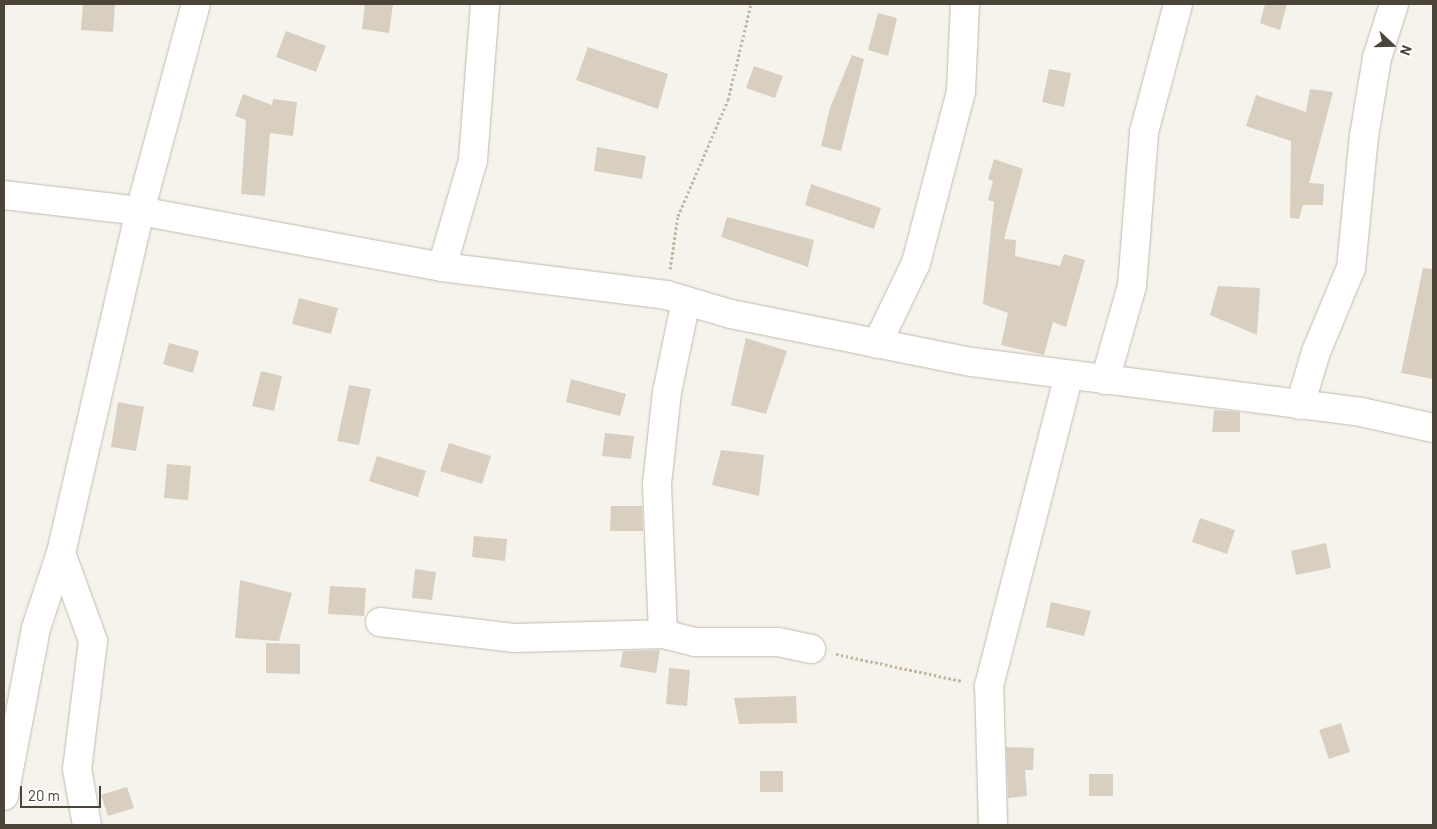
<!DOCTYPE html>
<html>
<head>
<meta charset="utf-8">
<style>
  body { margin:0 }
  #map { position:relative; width:1437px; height:829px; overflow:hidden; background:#f6f3ec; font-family:Barlow,sans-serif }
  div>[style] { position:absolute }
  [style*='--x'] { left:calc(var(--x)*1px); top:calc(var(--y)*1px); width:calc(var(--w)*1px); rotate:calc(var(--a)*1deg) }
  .building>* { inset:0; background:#d8cfc1 }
  .path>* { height:3px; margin-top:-1.5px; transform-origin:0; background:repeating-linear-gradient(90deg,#c4b79f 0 2.5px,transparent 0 5px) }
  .roads { filter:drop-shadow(0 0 1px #c2bbae) drop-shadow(0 0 1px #c2bbae) }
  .minor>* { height:28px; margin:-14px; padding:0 14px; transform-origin:14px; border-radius:14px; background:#fff }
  span { translate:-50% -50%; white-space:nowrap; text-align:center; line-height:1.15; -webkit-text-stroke:4.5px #fff; paint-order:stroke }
  .frame { position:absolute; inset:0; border:5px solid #4b4439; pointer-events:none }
  .north { position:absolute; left:1367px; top:20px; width:50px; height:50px; -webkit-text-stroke:4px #fff; paint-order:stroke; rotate:111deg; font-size:14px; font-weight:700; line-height:20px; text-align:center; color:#4b4439 }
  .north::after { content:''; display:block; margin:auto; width:18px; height:22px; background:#4b4439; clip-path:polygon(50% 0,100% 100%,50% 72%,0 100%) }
  .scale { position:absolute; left:20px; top:786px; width:81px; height:22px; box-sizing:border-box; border:2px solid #4b4439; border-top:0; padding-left:6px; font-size:15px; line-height:18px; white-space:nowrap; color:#4b4439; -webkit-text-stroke:4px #fff; paint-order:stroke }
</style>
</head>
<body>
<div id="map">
  <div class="building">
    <div style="clip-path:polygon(83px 4px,115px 4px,113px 32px,81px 30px)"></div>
    <div style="clip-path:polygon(365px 4px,393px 4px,389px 33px,362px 29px)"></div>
    <div style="clip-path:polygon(1265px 4px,1287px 4px,1280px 30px,1260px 23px)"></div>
    <div style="clip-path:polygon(878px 13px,897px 18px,888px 56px,868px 50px)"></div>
    <div style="clip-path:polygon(286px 31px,326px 46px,316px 72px,276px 57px)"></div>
    <div style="clip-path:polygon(588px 47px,668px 74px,658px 109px,576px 80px)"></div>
    <div style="clip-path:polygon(852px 55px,864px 59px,841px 151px,821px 146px,830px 108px)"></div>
    <div style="clip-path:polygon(754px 66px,783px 76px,775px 98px,746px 88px)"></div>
    <div style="clip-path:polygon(1049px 69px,1071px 73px,1064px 107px,1042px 102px)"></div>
    <div style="clip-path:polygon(1310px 89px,1333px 92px,1309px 183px,1324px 184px,1323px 205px,1303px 205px,1299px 219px,1290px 218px,1291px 141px,1246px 126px,1256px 95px,1306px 112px)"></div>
    <div style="clip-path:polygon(243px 94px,272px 105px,273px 99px,297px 102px,293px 136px,270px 133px,265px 196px,241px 194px,246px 120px,235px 116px)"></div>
    <div style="clip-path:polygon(597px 147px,646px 156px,642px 179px,594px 171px)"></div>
    <div style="clip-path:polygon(994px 159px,1023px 169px,1004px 239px,1016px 240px,1015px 256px,1060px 266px,1064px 254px,1085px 260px,1066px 327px,1053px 322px,1044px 355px,1001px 345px,1008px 313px,983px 304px,994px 202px,988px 200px,993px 181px,988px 179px)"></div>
    <div style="clip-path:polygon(811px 184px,881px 208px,874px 229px,805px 205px)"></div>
    <div style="clip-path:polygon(727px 217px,814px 240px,808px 267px,721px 237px)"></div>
    <div style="clip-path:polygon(1423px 268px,1433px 269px,1433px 379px,1401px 373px)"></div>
    <div style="clip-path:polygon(1218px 286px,1260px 288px,1257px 335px,1210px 315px)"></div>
    <div style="clip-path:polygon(299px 298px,338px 308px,331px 334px,292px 324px)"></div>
    <div style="clip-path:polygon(746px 338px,787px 351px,766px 414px,731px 405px)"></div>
    <div style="clip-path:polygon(169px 343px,199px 351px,193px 373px,163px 364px)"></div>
    <div style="clip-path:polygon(261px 371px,282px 376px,274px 411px,252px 406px)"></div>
    <div style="clip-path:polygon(571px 379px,626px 394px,620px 416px,566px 402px)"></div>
    <div style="clip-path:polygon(349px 385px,371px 389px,359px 445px,337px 441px)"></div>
    <div style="clip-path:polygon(118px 402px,144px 407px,136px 451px,111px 447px)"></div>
    <div style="clip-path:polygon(1214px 410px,1240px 412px,1240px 432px,1212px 432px)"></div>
    <div style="clip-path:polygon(605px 433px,634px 436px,631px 459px,602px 456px)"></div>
    <div style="clip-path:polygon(449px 443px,491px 456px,482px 484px,440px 471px)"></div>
    <div style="clip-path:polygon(721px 450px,764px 455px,759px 496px,712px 485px)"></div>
    <div style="clip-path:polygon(377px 456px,426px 471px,418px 497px,369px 481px)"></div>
    <div style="clip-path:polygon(167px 464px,191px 466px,188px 500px,164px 498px)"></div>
    <div style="clip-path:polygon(611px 506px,642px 506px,643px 531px,610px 531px)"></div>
    <div style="clip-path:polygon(1200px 518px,1235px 530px,1227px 554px,1192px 542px)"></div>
    <div style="clip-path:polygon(474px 536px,507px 539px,505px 561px,472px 557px)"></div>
    <div style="clip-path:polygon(1326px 543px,1331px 568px,1296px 575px,1291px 551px)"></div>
    <div style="clip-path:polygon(415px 569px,436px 572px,432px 600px,412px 598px)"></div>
    <div style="clip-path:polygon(240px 580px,292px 593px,279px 641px,235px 638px)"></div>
    <div style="clip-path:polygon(330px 586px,366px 588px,364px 616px,328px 614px)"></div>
    <div style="clip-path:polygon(1051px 602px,1091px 611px,1084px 636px,1046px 627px)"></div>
    <div style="clip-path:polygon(266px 643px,300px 644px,300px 674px,266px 673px)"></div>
    <div style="clip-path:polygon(660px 650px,656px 673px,620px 667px,623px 651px)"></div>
    <div style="clip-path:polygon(669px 668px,690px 670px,687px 706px,666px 704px)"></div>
    <div style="clip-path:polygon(796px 696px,797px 723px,739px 724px,734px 698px)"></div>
    <div style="clip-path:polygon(1341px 723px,1350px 752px,1329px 759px,1319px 730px)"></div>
    <div style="clip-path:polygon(1006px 747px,1034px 748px,1033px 770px,1025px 770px,1027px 796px,1008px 798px)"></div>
    <div style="clip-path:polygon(760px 771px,783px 771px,783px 792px,760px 792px)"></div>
    <div style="clip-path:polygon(1089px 774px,1113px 774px,1113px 796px,1089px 796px)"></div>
    <div style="clip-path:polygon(127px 787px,134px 808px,108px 816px,101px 795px)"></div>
  </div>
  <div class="path">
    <div style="--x:670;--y:269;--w:54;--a:-81.4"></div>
    <div style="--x:678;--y:216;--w:126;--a:-66.7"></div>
    <div style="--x:728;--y:100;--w:99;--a:-76.5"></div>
    <div style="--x:836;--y:654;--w:129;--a:12.1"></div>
  </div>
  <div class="roads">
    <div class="minor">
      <div style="--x:4;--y:195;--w:137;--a:6.7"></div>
      <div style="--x:140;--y:211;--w:307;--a:10.5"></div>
      <div style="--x:442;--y:267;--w:226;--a:7.1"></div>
      <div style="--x:666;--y:295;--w:68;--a:16.3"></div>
      <div style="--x:731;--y:314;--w:246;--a:11.3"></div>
      <div style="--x:972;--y:362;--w:392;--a:7.3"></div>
      <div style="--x:1361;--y:412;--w:74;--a:12.5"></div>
      <div style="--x:442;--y:267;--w:111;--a:-73.8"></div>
      <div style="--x:473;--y:160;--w:156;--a:-85.6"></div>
      <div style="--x:877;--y:344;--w:90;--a:-64.3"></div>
      <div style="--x:916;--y:263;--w:178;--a:-75.3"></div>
      <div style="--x:961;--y:91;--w:87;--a:-87.4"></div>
      <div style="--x:1105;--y:380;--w:98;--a:-74"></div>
      <div style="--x:1132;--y:286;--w:154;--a:-85.5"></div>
      <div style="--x:1144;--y:132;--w:132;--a:-75.1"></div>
      <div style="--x:1300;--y:405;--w:55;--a:-73.2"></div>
      <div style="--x:1316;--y:352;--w:91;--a:-67.4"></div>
      <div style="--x:1351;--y:268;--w:133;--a:-84.4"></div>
      <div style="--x:1364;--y:136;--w:79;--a:-80.5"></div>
      <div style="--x:1377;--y:58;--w:57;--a:-72.5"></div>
      <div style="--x:61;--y:553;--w:94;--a:70"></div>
      <div style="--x:93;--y:641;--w:129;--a:97.1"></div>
      <div style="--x:77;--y:769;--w:57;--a:79.9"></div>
      <div style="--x:380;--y:622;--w:136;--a:6.8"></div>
      <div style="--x:515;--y:638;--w:148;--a:-1.5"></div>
      <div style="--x:663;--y:634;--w:33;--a:14"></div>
      <div style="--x:695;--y:642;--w:83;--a:0"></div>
      <div style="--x:778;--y:642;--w:34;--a:12"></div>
      <div style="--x:663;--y:634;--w:150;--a:-92.3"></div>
      <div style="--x:657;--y:484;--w:93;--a:-83.8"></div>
      <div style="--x:667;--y:392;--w:93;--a:-78.2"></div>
      <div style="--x:4;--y:796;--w:171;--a:-79.2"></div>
      <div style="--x:36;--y:628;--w:79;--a:-71.6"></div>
      <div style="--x:61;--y:553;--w:351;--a:-77"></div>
      <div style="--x:140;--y:211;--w:214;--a:-74.9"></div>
      <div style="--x:993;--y:825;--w:139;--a:-91.6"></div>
      <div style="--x:989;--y:686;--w:321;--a:-75.6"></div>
    </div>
  </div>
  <div class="frame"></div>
  <div class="north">N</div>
  <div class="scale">20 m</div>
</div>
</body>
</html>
